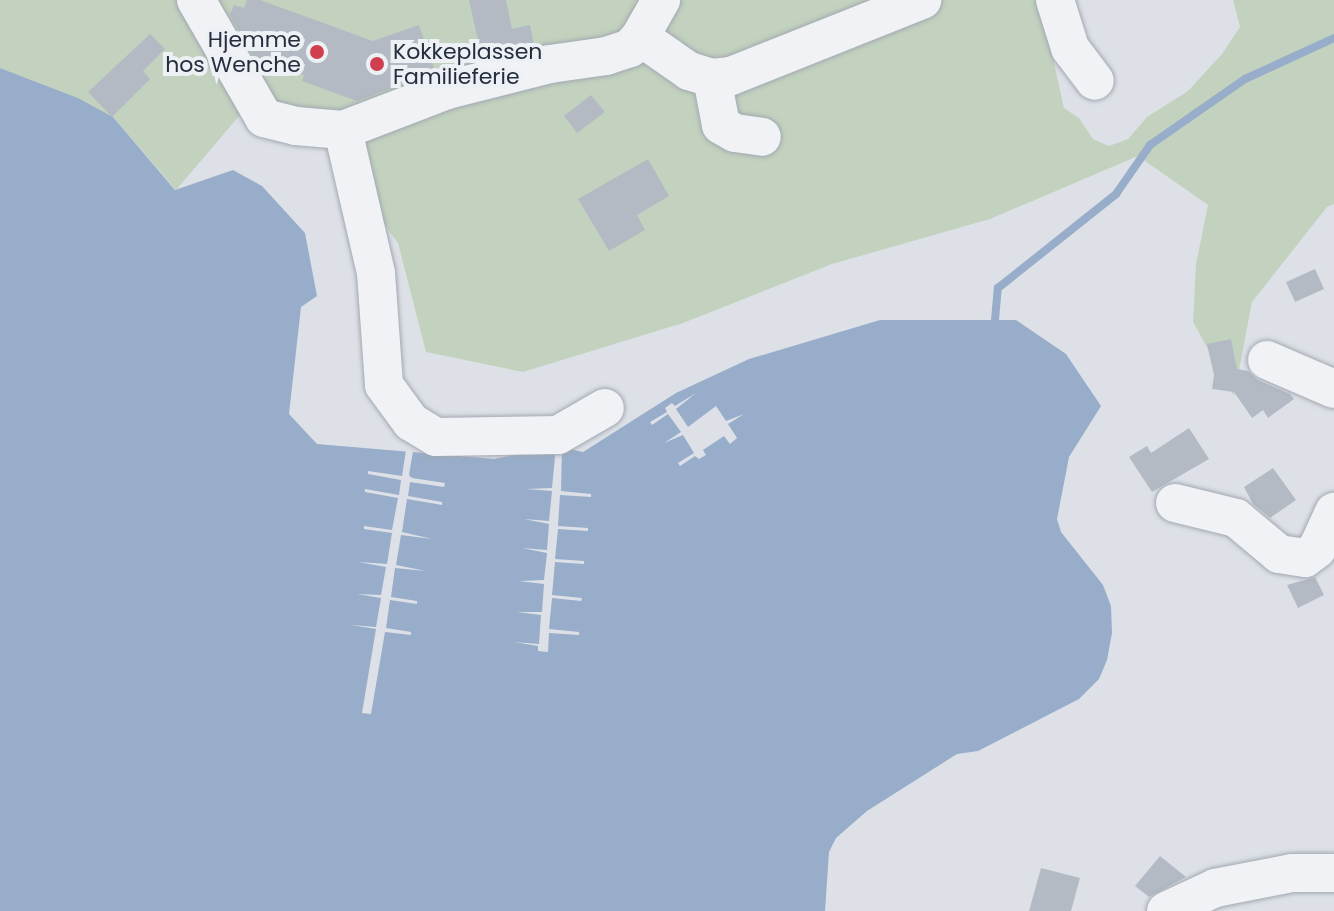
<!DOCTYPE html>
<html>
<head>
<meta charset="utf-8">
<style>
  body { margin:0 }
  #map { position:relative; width:1334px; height:911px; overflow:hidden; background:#dde1e7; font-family:Poppins,sans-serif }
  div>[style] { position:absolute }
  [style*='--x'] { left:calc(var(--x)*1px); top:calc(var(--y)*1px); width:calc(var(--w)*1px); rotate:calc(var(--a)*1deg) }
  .green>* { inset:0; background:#c2d2be }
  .water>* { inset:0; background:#97adc9 }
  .pier>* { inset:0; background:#dde1e7 }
  .stream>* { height:8px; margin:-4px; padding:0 4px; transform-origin:4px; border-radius:4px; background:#97adc9 }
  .building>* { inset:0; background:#b4bac4 }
  .roads { filter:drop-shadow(0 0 2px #a2a8b1) drop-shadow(0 0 2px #a2a8b1) }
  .minor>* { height:38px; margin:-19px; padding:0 19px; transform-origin:19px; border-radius:19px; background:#f0f2f6 }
  .dots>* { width:22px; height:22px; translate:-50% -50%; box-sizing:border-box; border:4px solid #edf0f5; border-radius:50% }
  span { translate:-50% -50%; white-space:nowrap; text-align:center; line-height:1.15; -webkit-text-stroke:8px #edf0f5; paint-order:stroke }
  .poi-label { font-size:22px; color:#262e3e }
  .right { translate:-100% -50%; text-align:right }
  .left { translate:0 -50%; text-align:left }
</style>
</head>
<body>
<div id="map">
  <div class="green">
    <div style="clip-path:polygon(0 0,1040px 0,1064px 108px,1079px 118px,1093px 139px,1109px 146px,1128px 139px,1147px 117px,1188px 91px,1222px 54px,1240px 27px,1233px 0,1334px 0,1334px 204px,1327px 207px,1252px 302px,1234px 396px,1193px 322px,1196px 264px,1208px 205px,1138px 156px,990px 219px,832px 264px,683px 323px,523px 372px,426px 352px,398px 243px,326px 145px,240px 115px,176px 190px,113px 117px,78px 98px,0 68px)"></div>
  </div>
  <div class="water">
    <div style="clip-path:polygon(0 68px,78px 98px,113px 117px,175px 190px,233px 170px,262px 186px,305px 233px,317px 296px,301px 307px,289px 414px,317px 444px,494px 459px,556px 446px,583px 452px,676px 393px,749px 359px,880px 320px,1016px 320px,1066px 354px,1101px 406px,1069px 457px,1057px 519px,1061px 532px,1103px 585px,1111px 606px,1112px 633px,1107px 660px,1099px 679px,1079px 699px,978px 751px,957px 754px,867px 811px,836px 838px,829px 852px,825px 911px,0 911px)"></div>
  </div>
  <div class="pier">
    <div style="clip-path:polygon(696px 393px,676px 409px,688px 427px,716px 406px,726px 421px,744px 414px,728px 424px,737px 438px,730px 444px,724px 436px,703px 450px,706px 455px,699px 459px,695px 456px,680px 466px,678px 463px,694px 453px,683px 435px,664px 443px,681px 432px,668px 414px,652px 425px,650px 422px,667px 412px,665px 408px,672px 403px,675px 406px)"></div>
    <div style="clip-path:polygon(556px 446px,562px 447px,561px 491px,591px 494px,591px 497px,560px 495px,558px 526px,588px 528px,588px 531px,558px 529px,555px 559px,584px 561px,584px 564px,555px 562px,552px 595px,582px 598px,581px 601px,552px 598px,549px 629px,579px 632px,579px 635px,549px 633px,548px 652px,538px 651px,538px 646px,514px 642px,539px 644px,541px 615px,517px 612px,542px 612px,544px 584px,519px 581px,544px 580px,547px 553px,522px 548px,547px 550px,549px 524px,524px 519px,549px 521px,552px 491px,526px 489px,552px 488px)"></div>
    <div style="clip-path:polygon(406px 450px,413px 451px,409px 475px,412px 478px,445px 483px,444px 487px,410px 482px,408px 496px,442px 502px,442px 505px,407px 499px,402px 532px,432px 539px,401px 535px,396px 565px,426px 571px,395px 568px,391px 597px,417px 601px,417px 604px,390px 600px,386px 628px,411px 632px,411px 635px,385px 632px,371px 714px,362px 713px,376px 629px,351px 625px,376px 627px,381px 598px,357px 594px,381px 595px,386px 567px,358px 562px,387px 564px,392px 533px,364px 529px,364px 526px,392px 530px,398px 498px,365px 492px,365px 489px,399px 495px,401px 480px,368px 474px,368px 471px,402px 476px)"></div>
  </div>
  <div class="stream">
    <div style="--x:995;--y:320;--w:32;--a:-85"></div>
    <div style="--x:998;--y:288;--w:151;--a:-38.5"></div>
    <div style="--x:1116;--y:194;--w:60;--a:-55.2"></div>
    <div style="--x:1150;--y:145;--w:116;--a:-34.8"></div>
    <div style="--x:1245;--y:79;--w:98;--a:-24.7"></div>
  </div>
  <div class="building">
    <div style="clip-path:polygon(247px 0,260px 0,373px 41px,419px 25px,435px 71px,357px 101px,302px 81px,304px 75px,254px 56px,230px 15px,234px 5px,244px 8px)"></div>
    <div style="clip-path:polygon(469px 0,506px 0,512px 29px,530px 25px,534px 45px,482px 58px)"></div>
    <div style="clip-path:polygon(150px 34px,165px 49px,143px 71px,150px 79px,112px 117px,88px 92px)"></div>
    <div style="clip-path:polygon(591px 95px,605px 112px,577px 133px,564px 116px)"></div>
    <div style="clip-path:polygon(648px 159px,669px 196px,637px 215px,645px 230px,609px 251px,578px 199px)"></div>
    <div style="clip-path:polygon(1315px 269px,1324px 289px,1295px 302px,1286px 282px)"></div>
    <div style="clip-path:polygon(1231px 339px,1237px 369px,1248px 371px,1258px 380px,1290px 394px,1294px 399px,1268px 418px,1263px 410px,1252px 418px,1234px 392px,1212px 389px,1214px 375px,1207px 344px)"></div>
    <div style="clip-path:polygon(1189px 428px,1209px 459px,1152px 492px,1129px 457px,1147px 446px,1151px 453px)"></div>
    <div style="clip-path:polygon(1273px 468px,1296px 500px,1270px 518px,1253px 504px,1244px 487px)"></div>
    <div style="clip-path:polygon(1315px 577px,1324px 595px,1298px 608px,1287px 585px)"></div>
    <div style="clip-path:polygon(1160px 856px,1186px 877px,1149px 897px,1135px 886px)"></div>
    <div style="clip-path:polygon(1041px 868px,1080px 878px,1071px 911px,1029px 911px)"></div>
  </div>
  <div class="roads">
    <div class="minor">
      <div style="--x:196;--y:0;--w:136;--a:60"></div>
      <div style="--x:264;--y:118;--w:33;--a:14"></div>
      <div style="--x:296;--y:126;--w:47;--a:4.9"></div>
      <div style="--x:343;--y:130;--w:111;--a:-21"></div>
      <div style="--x:447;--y:90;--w:106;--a:-14.2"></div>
      <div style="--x:550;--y:64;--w:57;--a:-8.1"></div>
      <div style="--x:606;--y:56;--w:25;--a:-18"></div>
      <div style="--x:630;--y:48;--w:15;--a:-48"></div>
      <div style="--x:640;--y:37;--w:43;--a:-60.4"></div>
      <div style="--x:1055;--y:0;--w:50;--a:72.6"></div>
      <div style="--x:1070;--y:48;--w:41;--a:52.9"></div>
      <div style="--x:640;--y:37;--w:60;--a:34.8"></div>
      <div style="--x:689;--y:71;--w:24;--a:17"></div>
      <div style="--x:712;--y:78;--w:19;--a:-6"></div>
      <div style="--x:731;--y:76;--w:206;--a:-21.7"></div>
      <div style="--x:712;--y:78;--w:48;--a:79.2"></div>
      <div style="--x:721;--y:125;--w:16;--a:30"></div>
      <div style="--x:735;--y:133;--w:27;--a:8"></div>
      <div style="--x:343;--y:130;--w:147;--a:77"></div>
      <div style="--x:376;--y:273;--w:112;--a:85.9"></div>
      <div style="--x:384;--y:385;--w:46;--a:53.9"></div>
      <div style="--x:411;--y:422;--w:29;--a:31"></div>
      <div style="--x:436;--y:437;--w:122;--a:-0.9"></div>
      <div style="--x:558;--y:435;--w:54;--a:-29.9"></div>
      <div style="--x:1267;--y:360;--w:73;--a:23.4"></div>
      <div style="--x:1175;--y:503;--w:63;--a:13.8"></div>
      <div style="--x:1236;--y:518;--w:56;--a:39.9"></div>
      <div style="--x:1279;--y:554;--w:26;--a:9"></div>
      <div style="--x:1305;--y:558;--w:15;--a:-37"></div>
      <div style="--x:1317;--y:549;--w:41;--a:-65.3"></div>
      <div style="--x:1166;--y:911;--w:54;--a:-25.1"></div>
      <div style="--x:1215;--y:888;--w:78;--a:-11"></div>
      <div style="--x:1292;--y:873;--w:42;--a:0"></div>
    </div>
  </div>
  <div class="dots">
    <div style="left:317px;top:52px;background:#d03f4d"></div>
    <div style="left:377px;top:64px;background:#d03f4d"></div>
  </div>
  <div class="poi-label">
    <span class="right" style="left:301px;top:52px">Hjemme<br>hos Wenche</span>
    <span class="left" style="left:393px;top:64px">Kokkeplassen<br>Familieferie</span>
  </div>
</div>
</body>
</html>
